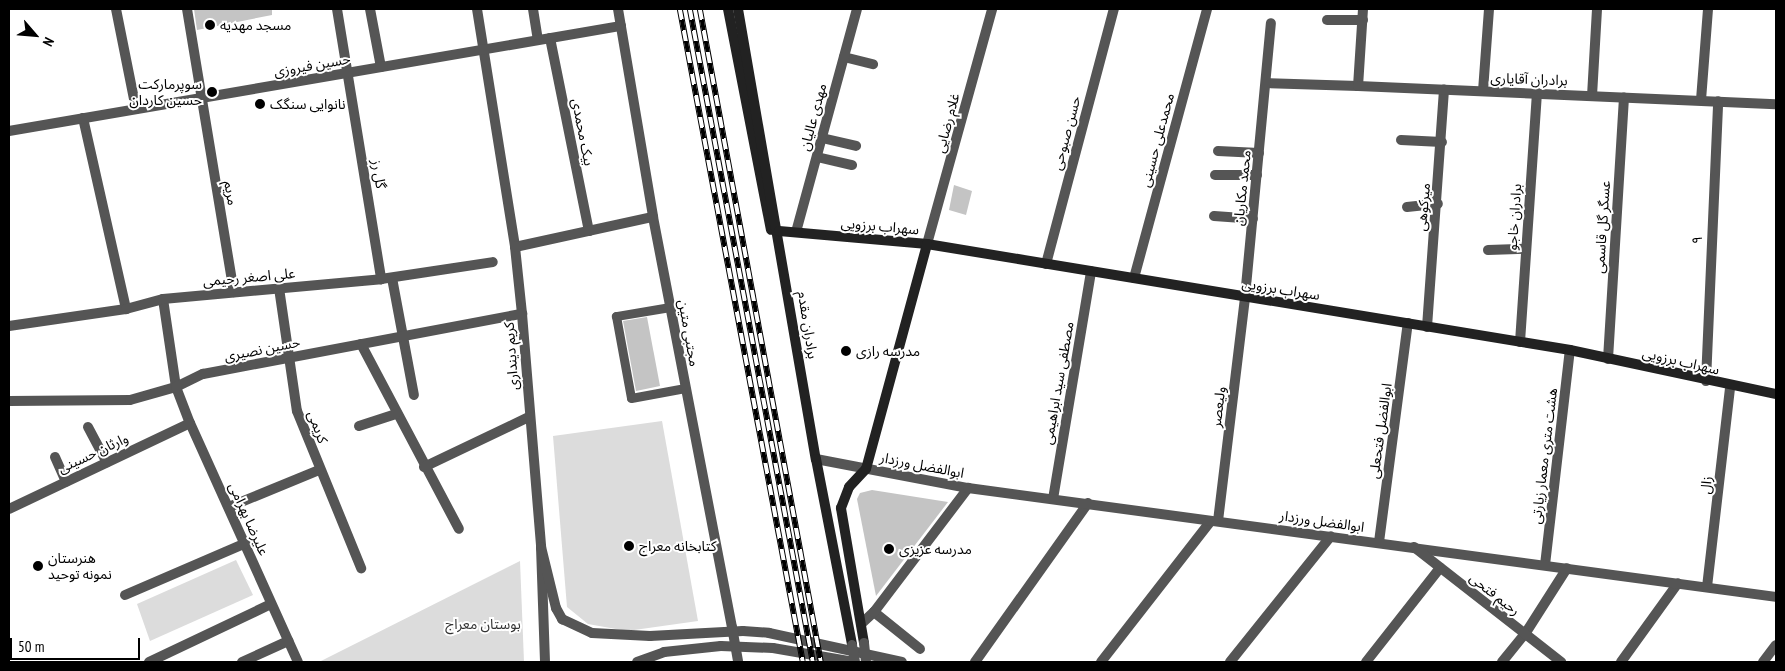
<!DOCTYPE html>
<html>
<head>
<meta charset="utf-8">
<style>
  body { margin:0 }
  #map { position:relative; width:1785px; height:671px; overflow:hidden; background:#fff; font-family:"PT Sans Narrow","Noto Sans Arabic",sans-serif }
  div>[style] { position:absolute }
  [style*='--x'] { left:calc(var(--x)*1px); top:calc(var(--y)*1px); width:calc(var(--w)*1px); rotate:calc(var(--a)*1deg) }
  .green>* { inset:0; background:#dcdcdc }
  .building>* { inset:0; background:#c4c4c4 }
  .service>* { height:9px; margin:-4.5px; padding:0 4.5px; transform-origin:4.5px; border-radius:4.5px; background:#555 }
  .minor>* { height:10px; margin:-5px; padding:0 5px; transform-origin:5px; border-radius:5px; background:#555 }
  .tertiary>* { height:10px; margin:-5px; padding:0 5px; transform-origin:5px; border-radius:5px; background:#555 }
  .secondary>* { height:10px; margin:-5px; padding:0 5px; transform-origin:5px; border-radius:5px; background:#222 }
  .rail>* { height:5.5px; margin-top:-2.75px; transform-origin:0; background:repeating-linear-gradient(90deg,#fff 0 11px,#000 0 22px); box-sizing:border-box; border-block:1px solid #000 }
  .tertiary-bridge>* { height:10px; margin:-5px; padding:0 5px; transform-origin:5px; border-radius:5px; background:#555 }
  .dots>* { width:14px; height:14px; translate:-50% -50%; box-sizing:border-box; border:2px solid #fff; border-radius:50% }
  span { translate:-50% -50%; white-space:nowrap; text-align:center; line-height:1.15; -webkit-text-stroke:4px #fff; paint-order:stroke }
  .poi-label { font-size:14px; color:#000 }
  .left { translate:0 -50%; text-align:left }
  .right { translate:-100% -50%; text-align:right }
  .street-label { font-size:14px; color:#000 }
  .park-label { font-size:14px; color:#333 }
  .frame { position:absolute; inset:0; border:10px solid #000; pointer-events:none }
  .north { position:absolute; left:10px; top:10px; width:50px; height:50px; -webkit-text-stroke:4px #fff; paint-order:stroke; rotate:117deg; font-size:14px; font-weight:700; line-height:20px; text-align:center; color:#000 }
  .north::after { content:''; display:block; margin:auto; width:18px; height:22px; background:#000; clip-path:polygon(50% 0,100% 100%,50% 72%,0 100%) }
  .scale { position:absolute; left:10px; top:638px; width:130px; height:22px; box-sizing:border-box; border:2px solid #000; border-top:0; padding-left:6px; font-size:15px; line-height:18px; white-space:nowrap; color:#000; -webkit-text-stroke:4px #fff; paint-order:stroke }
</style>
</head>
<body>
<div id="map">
  <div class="green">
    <div style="clip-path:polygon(662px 421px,698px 621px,627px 631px,588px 624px,567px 607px,553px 436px)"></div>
    <div style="clip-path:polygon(236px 560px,253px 595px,150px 641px,137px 604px)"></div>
    <div style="clip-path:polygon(520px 561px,524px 662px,319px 662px)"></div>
  </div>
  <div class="building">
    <div style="clip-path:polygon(194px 9px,272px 9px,272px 15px,197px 30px)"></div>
    <div style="clip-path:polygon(954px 185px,972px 191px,966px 215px,949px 210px)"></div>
    <div style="clip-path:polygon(647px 317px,660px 386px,636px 391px,623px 321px)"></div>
    <div style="clip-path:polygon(872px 490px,948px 502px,876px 596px,857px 499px,860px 493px)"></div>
  </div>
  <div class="service">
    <div style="--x:670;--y:307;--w:55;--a:170.5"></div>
    <div style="--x:616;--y:316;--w:83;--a:79.6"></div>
    <div style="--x:631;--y:398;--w:55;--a:-10.5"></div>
  </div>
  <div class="minor">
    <div style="--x:116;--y:9;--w:102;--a:78.7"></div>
    <div style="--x:187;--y:9;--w:287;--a:80.6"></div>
    <div style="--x:337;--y:9;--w:274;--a:80.7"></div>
    <div style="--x:370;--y:9;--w:59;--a:79.3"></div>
    <div style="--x:477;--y:9;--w:241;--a:80.9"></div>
    <div style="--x:515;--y:247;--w:67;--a:84"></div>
    <div style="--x:522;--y:314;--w:234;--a:85.3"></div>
    <div style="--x:541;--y:547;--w:115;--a:88"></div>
    <div style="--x:533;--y:9;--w:31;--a:81"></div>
    <div style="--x:1327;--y:20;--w:36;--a:0"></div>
    <div style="--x:550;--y:38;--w:197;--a:78.6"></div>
    <div style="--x:844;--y:57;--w:30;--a:14"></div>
    <div style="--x:1266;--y:83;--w:92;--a:1.9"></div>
    <div style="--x:1483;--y:91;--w:82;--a:-85.8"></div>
    <div style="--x:1592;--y:96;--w:87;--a:-86.7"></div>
    <div style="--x:1701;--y:100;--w:91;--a:-85.6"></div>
    <div style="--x:83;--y:118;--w:196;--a:77.3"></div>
    <div style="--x:9;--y:131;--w:621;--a:-9.74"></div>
    <div style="--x:822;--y:138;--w:35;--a:13"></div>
    <div style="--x:1401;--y:140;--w:41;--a:2.8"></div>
    <div style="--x:1218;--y:151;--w:41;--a:2.8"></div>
    <div style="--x:817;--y:157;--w:36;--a:13"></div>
    <div style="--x:1215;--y:175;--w:42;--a:0"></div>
    <div style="--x:1407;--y:207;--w:31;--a:-6"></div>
    <div style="--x:1214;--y:216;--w:39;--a:4"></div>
    <div style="--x:796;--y:232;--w:231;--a:-74.7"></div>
    <div style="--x:927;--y:244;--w:244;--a:-74.5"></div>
    <div style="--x:515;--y:247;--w:141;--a:-12.3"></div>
    <div style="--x:1488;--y:250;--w:37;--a:-2"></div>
    <div style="--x:1046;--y:264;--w:264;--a:-75.1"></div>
    <div style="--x:392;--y:278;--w:119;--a:79.4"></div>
    <div style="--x:1134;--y:278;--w:279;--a:-74.8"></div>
    <div style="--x:279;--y:288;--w:124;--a:81.7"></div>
    <div style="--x:297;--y:411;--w:170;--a:67.8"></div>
    <div style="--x:163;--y:299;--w:89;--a:81.6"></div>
    <div style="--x:176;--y:387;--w:39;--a:69"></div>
    <div style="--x:190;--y:423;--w:262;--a:65.7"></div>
    <div style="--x:9;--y:326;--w:118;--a:-8.3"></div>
    <div style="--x:126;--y:309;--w:38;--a:-15"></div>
    <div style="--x:163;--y:299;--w:219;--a:-5.2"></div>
    <div style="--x:381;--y:279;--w:113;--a:-8.6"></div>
    <div style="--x:1427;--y:327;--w:238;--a:-85.9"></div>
    <div style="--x:1520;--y:342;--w:250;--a:-86.1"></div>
    <div style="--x:361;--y:344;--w:209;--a:62.1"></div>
    <div style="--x:1608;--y:359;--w:262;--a:-86.5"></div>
    <div style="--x:1706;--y:381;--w:280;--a:-87.5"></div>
    <div style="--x:9;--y:401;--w:121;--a:-0.5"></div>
    <div style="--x:130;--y:400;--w:48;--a:-15.8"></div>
    <div style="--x:176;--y:387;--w:30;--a:-26"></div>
    <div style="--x:203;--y:374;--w:325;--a:-10.7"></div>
    <div style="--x:359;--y:426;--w:38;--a:-18"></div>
    <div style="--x:88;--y:427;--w:40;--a:62"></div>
    <div style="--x:55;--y:457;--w:27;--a:66"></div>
    <div style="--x:424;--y:467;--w:116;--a:-25.5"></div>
    <div style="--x:1053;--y:499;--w:231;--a:-80.5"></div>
    <div style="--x:229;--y:507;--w:97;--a:-22.3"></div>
    <div style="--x:9;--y:509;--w:200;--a:-25.4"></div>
    <div style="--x:1218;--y:521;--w:226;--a:-83.1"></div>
    <div style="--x:1245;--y:297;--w:275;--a:-84.6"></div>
    <div style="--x:1379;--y:542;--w:221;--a:-82.5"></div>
    <div style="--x:1545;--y:565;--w:216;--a:-83.4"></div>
    <div style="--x:1707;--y:587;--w:201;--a:-83.4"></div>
    <div style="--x:125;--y:595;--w:132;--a:-23.3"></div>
    <div style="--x:874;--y:612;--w:59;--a:38.8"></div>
    <div style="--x:861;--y:624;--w:18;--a:-43"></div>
    <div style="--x:874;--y:612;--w:156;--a:-52.8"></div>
    <div style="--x:149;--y:662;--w:135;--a:-25.4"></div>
    <div style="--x:242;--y:662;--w:51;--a:-24.5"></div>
    <div style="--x:975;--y:662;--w:195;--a:-54.6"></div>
    <div style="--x:1101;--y:662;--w:177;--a:-52.1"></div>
    <div style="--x:1230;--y:662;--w:161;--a:-51.3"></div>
    <div style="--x:1366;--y:662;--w:120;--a:-51.8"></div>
    <div style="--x:1502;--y:662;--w:36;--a:-51"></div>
    <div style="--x:1525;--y:634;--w:78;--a:-57.5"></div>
    <div style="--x:1621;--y:662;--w:97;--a:-54.2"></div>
    <div style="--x:1763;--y:662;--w:21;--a:-53"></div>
  </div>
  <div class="tertiary">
    <div style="--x:618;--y:9;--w:211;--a:80.4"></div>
    <div style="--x:653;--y:217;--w:418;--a:79.1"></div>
    <div style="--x:1363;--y:9;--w:77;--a:93.7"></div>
    <div style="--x:1358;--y:86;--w:418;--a:2.5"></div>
    <div style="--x:816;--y:459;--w:155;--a:10.8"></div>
    <div style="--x:968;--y:488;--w:815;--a:7.68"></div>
    <div style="--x:541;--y:547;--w:63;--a:76.2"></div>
    <div style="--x:556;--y:608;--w:13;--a:61"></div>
    <div style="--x:562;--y:619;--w:33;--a:25"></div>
    <div style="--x:592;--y:633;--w:58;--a:3"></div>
    <div style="--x:650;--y:636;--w:93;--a:-3.1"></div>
    <div style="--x:743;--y:631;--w:26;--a:4"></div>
    <div style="--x:769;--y:633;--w:136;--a:12.3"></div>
    <div style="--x:1414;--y:547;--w:187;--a:38"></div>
    <div style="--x:637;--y:662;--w:29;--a:-20"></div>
    <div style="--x:664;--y:652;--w:57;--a:-6"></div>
    <div style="--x:721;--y:646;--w:52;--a:2.2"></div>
    <div style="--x:773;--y:648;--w:82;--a:9.8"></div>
  </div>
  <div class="secondary">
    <div style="--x:728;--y:9;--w:225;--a:79"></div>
    <div style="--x:738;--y:9;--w:457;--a:80.2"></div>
    <div style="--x:816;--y:459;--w:189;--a:79"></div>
    <div style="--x:779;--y:231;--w:149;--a:5"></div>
    <div style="--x:927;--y:244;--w:652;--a:9.36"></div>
    <div style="--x:1570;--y:350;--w:211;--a:12.1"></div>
    <div style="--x:864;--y:643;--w:137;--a:-99.7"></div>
    <div style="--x:841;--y:508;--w:22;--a:-69"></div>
    <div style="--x:849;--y:487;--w:25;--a:-47"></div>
    <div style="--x:866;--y:469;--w:233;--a:-74.8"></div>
  </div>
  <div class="rail">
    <div style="--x:680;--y:9;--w:664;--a:79.33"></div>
    <div style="--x:690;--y:9;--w:664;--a:79.33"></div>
    <div style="--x:700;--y:9;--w:664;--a:79.5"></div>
  </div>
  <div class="tertiary-bridge">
    <div style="--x:732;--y:627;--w:36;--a:80"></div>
    <div style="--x:864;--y:643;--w:19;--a:84"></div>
    <div style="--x:852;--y:645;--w:17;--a:80"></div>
  </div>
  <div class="dots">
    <div style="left:210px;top:25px;background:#000"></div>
    <div style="left:212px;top:92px;background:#000"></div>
    <div style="left:260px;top:104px;background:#000"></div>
    <div style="left:846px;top:351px;background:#000"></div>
    <div style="left:629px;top:546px;background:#000"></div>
    <div style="left:889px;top:549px;background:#000"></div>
    <div style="left:38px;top:566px;background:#000"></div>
  </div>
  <div class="poi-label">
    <span class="left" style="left:220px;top:25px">مسجد مهدیه</span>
    <span class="right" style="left:202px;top:92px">سوپرمارکت<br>حسین کاردان</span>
    <span class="left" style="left:270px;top:104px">نانوایی سنگک</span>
    <span class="left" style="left:856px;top:351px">مدرسه رازی</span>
    <span class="left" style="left:639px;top:546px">کتابخانه معراج</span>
    <span class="left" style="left:899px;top:549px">مدرسه عزیزی</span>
    <span class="left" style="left:48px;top:566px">هنرستان<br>نمونه توحید</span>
  </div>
  <div class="street-label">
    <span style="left:312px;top:65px;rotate:-10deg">حسین فیروزی</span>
    <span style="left:1529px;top:79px;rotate:2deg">برادران آقایاری</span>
    <span style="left:813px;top:117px;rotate:-75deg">مهدی عالیان</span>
    <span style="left:947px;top:123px;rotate:-75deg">غلام رضایی</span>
    <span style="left:583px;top:132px;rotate:79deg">بیک محمدی</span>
    <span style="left:1066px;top:133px;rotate:-75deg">حسن صبوحی</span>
    <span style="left:1157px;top:140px;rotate:-75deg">محمدعلی حسینی</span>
    <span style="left:379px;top:174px;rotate:81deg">گل رز</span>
    <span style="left:1242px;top:188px;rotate:-84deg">محمد مکاریان</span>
    <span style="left:231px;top:193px;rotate:81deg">مریم</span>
    <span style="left:1423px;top:207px;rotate:-85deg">میرکوهی</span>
    <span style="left:1514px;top:217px;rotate:-86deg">برادران خاجو</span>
    <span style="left:880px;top:226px;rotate:5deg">سهراب برزویی</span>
    <span style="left:1602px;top:227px;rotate:-86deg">عسگر گل قاسمی</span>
    <span style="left:1697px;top:240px;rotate:-88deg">۹</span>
    <span style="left:249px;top:277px;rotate:-5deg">علی اصغر رحیمی</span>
    <span style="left:1281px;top:289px;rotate:9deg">سهراب برزویی</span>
    <span style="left:808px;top:325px;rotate:81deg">برادران مقدم</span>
    <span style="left:689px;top:333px;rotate:80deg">مجتبی متین</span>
    <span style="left:262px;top:349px;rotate:-11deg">حسین نصیری</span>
    <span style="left:511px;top:356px;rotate:-94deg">کریم دینداری</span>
    <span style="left:1681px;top:361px;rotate:13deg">سهراب برزویی</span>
    <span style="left:1058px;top:383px;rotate:-80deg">مصطفی سید ابراهیمی</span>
    <span style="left:1218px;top:407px;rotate:-83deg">ولیعصر</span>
    <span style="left:318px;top:427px;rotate:70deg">کریمی</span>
    <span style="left:1380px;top:431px;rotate:-82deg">ابوالفضل فتحعلی</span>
    <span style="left:93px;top:453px;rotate:-25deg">وارثان حسینی</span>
    <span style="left:1544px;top:456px;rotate:-83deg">هشت متری معمار زیارتی</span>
    <span style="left:922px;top:465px;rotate:11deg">ابوالفضل ورزدار</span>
    <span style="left:1706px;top:485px;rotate:-84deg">زال</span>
    <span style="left:249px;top:519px;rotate:66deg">علیرضا بهرامی</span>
    <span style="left:1322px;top:521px;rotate:8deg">ابوالفضل ورزدار</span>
    <span style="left:1495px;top:594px;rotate:38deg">رحیم فتحی</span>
  </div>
  <div class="park-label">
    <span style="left:483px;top:624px">بوستان معراج</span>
  </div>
  <div class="frame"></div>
  <div class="north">N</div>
  <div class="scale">50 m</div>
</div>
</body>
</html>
